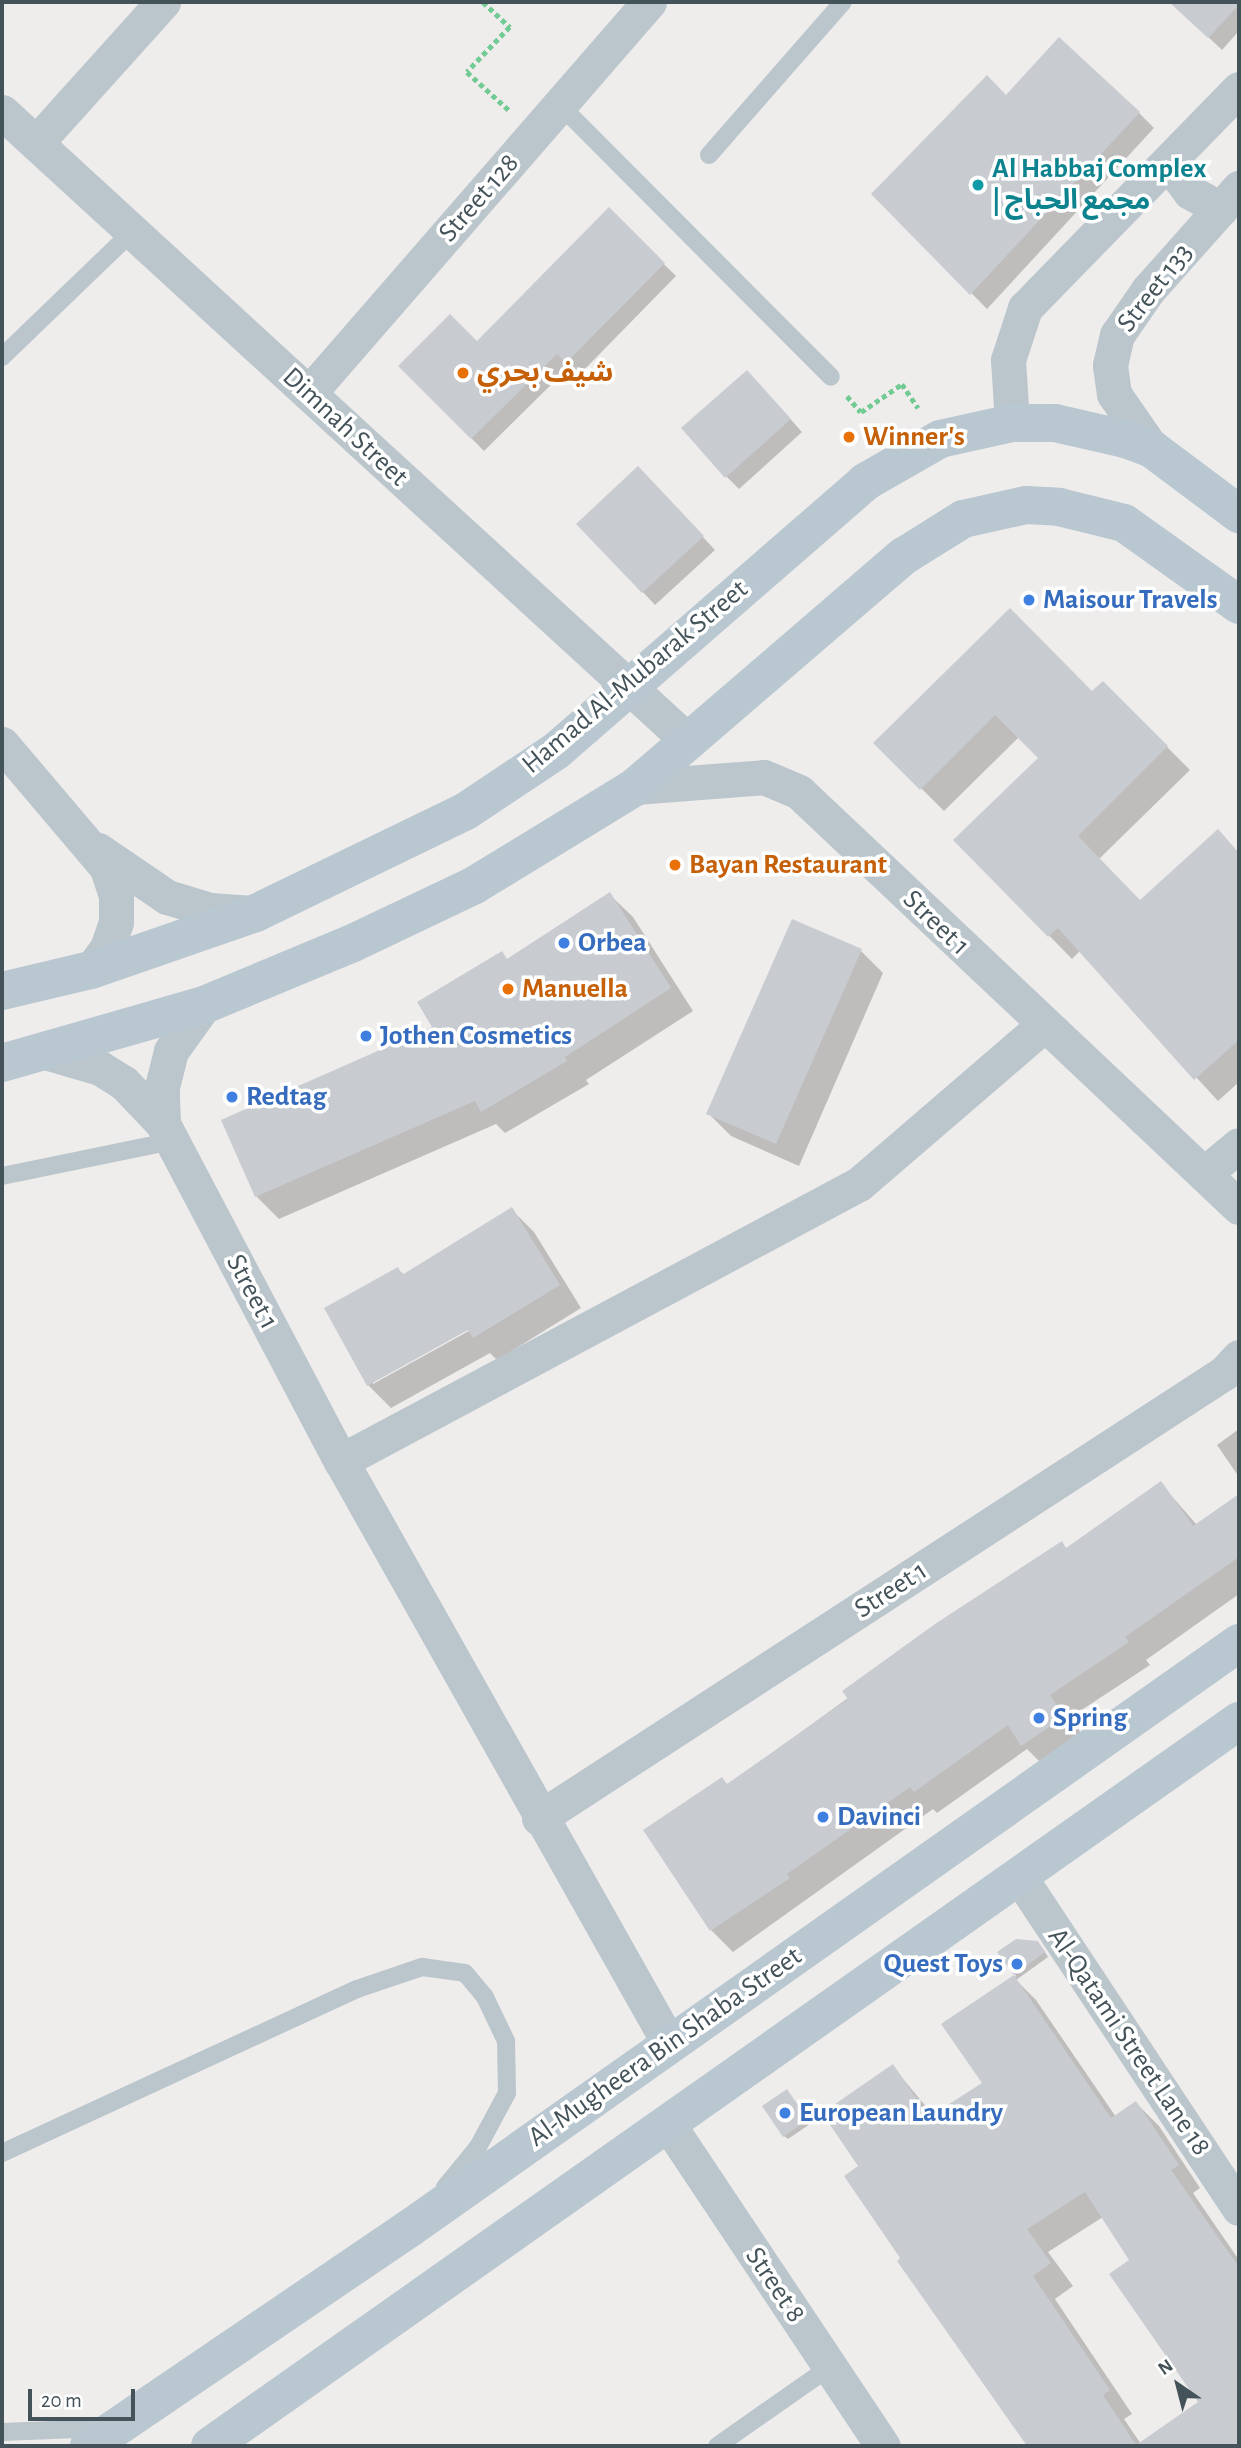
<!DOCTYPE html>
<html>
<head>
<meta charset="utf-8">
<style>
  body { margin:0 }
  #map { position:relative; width:1241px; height:2448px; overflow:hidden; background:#efecec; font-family:"Alegreya Sans","Noto Sans Arabic",sans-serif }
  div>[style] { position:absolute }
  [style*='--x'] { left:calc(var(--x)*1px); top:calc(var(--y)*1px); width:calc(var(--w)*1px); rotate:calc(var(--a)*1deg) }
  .shadow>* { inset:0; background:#0003 }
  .building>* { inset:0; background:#c8ccd1 }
  .path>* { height:4.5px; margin-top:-2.25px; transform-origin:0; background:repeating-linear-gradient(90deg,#71cb93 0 5px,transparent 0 8.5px) }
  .lane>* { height:18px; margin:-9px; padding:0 9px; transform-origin:9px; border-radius:9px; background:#bac6cc }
  .street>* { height:35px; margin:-17.5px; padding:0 17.5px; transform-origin:17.5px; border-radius:17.5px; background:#bac6cc }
  .secondary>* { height:38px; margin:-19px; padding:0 19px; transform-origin:19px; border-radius:19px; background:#b9c7d0 }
  .dots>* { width:19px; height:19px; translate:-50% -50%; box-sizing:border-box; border:4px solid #fff; border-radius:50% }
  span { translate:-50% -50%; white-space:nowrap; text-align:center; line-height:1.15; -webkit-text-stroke:7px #fff; paint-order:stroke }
  .culture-label { font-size:28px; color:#0d838f; font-weight:700 }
  .left { translate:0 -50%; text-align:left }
  .street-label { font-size:28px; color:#445259 }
  .food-label { font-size:28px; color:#c56008; font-weight:700 }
  .shop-label { font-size:28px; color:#366cbe; font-weight:700 }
  .right { translate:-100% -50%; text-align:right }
  .frame { position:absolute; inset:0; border:4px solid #445259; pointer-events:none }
  .north { position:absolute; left:1143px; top:2350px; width:70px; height:70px; -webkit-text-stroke:5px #fff; paint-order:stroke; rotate:325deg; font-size:19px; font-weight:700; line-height:28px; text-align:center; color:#445259 }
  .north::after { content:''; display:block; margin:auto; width:24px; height:32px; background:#445259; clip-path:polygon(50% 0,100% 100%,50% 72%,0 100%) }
  .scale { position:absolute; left:28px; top:2389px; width:107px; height:32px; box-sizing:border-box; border:4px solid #445259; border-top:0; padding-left:9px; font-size:21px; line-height:24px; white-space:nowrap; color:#445259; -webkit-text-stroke:5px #fff; paint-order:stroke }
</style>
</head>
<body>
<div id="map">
  <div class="shadow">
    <div style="clip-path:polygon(1171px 2px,1239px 2px,1239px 31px,1222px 50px)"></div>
    <div style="clip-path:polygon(1006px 97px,1139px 113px,1154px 128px,987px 309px,874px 194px)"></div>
    <div style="clip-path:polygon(609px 210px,676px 276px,580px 374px,571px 365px,484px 451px,400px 366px,477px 344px)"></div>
    <div style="clip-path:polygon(760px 385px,802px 432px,739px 489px,726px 476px)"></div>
    <div style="clip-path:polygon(651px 481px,715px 550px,655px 605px,579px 524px)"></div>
    <div style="clip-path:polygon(1010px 611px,1092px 694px,1103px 683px,1190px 770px,1099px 859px,1140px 902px,1218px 832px,1239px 853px,1239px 1082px,1218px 1101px,1080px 951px,1072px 959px,956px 840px,1040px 758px,1019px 737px,944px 811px,876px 743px)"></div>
    <div style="clip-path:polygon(610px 895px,633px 917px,693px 1011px,586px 1080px,589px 1084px,505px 1133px,496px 1124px,279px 1219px,256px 1196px,434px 1028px,502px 954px,508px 960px)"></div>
    <div style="clip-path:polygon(861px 951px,883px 973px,799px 1166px,731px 1136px,708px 1113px)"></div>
    <div style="clip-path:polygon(evenodd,511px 1209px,534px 1232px,581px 1308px,497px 1360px,490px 1353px,391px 1408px,368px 1385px,398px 1269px,404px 1275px,511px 1209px,474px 1324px,476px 1327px,373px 1384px,373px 1380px,474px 1324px)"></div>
    <div style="clip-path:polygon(1239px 1429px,1239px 1477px,1217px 1445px)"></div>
    <div style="clip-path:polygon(1161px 1484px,1197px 1525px,1239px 1496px,1239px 1594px,1146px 1660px,1150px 1665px,1071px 1717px,1085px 1740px,1045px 1767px,1027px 1749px,937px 1813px,933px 1809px,733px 1952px,711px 1930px,722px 1779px,728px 1785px,1062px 1543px,1067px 1549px)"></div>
    <div style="clip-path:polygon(evenodd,1042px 1947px,1048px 1957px,1016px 1980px,1036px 2000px,1116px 2117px,1136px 2103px,1159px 2126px,1200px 2188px,1193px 2193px,1239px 2260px,1239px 2446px,1029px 2446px,899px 2262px,903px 2259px,860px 2167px,893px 2067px,934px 2116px,984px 2084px,944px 2025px,1016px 1976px,1000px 1952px,1042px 1947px,1103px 2217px,1131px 2260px,1200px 2402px,1141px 2444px,1124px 2419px,1132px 2414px,1055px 2299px,1073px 2286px,1048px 2252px,1103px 2217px)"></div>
    <div style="clip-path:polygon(790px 2095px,810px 2124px,788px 2139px,784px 2136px)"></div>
  </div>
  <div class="building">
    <div style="clip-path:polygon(1169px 2px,1239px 2px,1239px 5px,1208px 38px)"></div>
    <div style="clip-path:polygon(1059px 37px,1140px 112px,970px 295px,871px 194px,987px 75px,1006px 95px)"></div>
    <div style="clip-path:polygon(609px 207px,665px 263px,566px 363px,557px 354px,471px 439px,398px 366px,450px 314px,477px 341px)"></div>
    <div style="clip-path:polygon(747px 370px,791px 419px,725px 478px,681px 428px)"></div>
    <div style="clip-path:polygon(638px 466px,704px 536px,642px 593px,576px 524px)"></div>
    <div style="clip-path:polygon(1010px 608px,1092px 691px,1103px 681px,1168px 746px,1078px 836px,1140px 900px,1218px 829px,1239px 853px,1239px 1040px,1194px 1080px,1058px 928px,1048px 937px,953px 840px,1038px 758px,995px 715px,920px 790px,873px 743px)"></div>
    <div style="clip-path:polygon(610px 892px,671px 988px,565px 1057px,567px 1061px,481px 1112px,475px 1101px,255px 1197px,221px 1120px,432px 1027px,417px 1002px,502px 951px,507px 959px)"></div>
    <div style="clip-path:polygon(792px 919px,862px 949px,776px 1144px,706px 1114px)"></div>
    <div style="clip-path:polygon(512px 1207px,560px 1285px,473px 1338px,468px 1330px,367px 1386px,324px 1308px,398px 1267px,402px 1275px)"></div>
    <div style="clip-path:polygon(1161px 1481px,1193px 1526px,1239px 1494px,1239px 1557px,1125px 1637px,1129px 1642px,1050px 1695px,1064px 1717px,1021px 1746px,1008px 1725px,914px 1792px,910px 1787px,787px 1874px,790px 1878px,710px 1931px,643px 1830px,722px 1777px,727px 1784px,848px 1699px,842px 1691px,935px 1624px,1062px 1541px,1066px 1548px)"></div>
    <div style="clip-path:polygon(1016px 1939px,1038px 1941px,1045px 1952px,1014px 1975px,997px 1952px)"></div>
    <div style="clip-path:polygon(evenodd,1014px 1975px,1111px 2118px,1136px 2101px,1179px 2165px,1171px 2170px,1239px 2267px,1239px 2446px,1027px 2446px,897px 2261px,900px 2258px,844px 2176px,858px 2166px,822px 2113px,893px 2064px,929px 2117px,982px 2083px,941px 2024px,1014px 1975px,1085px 2192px,1129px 2260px,1109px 2274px,1198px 2402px,1136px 2445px,1103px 2395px,1110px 2390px,1033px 2276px,1051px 2263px,1027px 2229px,1085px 2192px)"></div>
    <div style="clip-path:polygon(787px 2089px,808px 2120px,783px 2137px,762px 2106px)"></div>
  </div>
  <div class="path">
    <div style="--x:483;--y:2;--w:37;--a:43"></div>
    <div style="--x:510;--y:27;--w:62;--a:133.7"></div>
    <div style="--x:467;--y:72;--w:58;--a:42.2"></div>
    <div style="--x:847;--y:396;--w:21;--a:49"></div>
    <div style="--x:861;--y:412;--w:50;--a:-34.3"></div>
    <div style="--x:902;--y:384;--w:29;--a:56"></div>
  </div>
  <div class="lane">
    <div style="--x:559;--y:104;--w:385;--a:45.1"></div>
    <div style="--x:709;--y:155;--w:203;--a:-48.8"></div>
    <div style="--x:2;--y:357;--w:180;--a:-43.9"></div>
    <div style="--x:2;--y:1176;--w:174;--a:-11.6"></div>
    <div style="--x:2;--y:2153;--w:391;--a:-24.8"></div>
    <div style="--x:357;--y:1989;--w:69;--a:-18.7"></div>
    <div style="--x:422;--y:1967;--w:43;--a:7.9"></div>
    <div style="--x:465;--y:1973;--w:31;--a:50"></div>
    <div style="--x:485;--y:1997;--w:49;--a:64.5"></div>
    <div style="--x:506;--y:2041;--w:52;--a:88.9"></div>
    <div style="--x:507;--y:2093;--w:61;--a:118.2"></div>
    <div style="--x:478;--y:2147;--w:52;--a:129.5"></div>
    <div style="--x:2;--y:2432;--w:102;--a:-2.2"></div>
    <div style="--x:717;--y:2446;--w:138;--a:-35"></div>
  </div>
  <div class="street">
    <div style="--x:2;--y:112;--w:931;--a:42.52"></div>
    <div style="--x:36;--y:143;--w:190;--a:-48"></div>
    <div style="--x:1169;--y:164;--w:35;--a:53"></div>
    <div style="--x:1190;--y:192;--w:35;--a:29"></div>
    <div style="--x:309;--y:393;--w:518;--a:-48.99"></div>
    <div style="--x:1012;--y:423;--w:63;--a:-93.6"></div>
    <div style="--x:1008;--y:360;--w:55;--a:-71.9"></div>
    <div style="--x:1025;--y:308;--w:306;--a:-45.7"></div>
    <div style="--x:1152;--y:449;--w:67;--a:-124.6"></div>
    <div style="--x:1114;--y:394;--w:29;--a:-98"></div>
    <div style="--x:1110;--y:365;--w:31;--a:-77"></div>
    <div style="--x:1117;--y:335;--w:55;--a:-55.4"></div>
    <div style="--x:1148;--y:290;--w:137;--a:-48.3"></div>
    <div style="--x:2;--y:744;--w:162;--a:49.7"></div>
    <div style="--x:107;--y:868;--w:28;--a:72"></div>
    <div style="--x:116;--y:895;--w:27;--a:90"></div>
    <div style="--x:116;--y:922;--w:28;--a:109"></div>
    <div style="--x:107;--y:948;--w:27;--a:126"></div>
    <div style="--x:635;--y:787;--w:129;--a:-4.4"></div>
    <div style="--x:764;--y:777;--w:38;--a:23"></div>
    <div style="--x:799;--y:792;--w:605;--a:43.33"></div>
    <div style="--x:98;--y:850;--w:83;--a:34.3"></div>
    <div style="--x:167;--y:897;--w:45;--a:16.8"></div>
    <div style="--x:210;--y:910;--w:43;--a:4"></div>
    <div style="--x:45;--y:1052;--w:57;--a:16.2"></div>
    <div style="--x:100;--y:1068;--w:28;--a:32"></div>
    <div style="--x:124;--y:1083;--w:57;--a:46.4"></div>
    <div style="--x:163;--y:1124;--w:381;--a:62.2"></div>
    <div style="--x:341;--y:1461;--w:668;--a:60.6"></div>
    <div style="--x:163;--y:1124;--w:37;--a:-92"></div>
    <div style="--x:162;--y:1087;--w:37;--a:-76"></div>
    <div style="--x:171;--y:1051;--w:57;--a:-54.3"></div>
    <div style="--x:1204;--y:1174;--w:45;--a:-39.6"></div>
    <div style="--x:341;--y:1461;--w:587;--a:-28.14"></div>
    <div style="--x:859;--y:1184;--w:243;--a:-40.7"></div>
    <div style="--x:539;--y:1818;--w:817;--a:-33.01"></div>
    <div style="--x:1224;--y:1373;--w:22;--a:-47"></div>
    <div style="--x:1019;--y:1876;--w:398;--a:56.5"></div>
    <div style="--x:668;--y:2124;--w:387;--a:56.3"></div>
  </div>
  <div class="secondary">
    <div style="--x:2;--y:991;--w:91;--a:-13.3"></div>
    <div style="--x:91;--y:970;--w:175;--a:-19.1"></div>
    <div style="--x:256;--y:913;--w:233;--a:-25.9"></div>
    <div style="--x:466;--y:811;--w:108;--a:-33.7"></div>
    <div style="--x:556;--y:751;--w:410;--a:-41"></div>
    <div style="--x:865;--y:482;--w:86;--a:-29.8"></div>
    <div style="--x:940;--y:439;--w:74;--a:-12.5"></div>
    <div style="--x:1012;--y:423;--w:43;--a:0"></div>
    <div style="--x:1055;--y:423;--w:72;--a:12.9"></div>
    <div style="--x:1125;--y:439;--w:29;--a:20"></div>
    <div style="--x:1152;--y:449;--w:109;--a:36.8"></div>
    <div style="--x:2;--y:1063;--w:210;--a:-16"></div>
    <div style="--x:204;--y:1005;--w:161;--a:-22.6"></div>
    <div style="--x:353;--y:943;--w:133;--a:-25.4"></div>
    <div style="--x:473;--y:886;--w:190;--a:-31.4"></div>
    <div style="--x:635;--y:787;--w:355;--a:-40.7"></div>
    <div style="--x:904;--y:556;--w:70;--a:-32.1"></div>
    <div style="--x:963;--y:519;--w:65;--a:-12.5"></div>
    <div style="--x:1026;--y:505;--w:33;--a:3"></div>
    <div style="--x:1059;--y:507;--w:67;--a:13.8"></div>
    <div style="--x:1124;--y:523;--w:141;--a:35.5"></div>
    <div style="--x:89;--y:2446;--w:388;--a:-34.2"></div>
    <div style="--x:410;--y:2228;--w:1015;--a:-35.21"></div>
    <div style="--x:210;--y:2446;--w:1259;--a:-35.17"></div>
  </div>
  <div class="dots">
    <div style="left:978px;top:185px;background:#0f9aa8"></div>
    <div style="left:463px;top:373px;background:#e8710a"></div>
    <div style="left:849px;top:437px;background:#e8710a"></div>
    <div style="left:1029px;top:600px;background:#3f7fe0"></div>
    <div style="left:675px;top:865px;background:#e8710a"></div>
    <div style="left:564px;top:943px;background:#3f7fe0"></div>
    <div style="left:508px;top:989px;background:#e8710a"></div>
    <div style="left:366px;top:1036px;background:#3f7fe0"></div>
    <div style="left:232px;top:1097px;background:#3f7fe0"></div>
    <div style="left:1039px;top:1718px;background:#3f7fe0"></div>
    <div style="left:823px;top:1817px;background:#3f7fe0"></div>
    <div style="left:1017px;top:1964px;background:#3f7fe0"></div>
    <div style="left:785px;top:2113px;background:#3f7fe0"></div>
  </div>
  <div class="culture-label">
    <span class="left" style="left:992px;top:185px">Al Habbaj Complex<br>| مجمع الحباج</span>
  </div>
  <div class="street-label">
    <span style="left:479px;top:198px;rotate:-49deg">Street 128</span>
    <span style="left:1155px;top:288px;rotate:-52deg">Street 133</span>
    <span style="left:345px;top:427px;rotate:43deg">Dimnah Street</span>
    <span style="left:635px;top:677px;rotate:-40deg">Hamad Al-Mubarak Street</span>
    <span style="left:936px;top:923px;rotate:44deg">Street 1</span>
    <span style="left:252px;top:1292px;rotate:62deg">Street 1</span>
    <span style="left:891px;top:1590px;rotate:-33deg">Street 1</span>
    <span style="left:1129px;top:2042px;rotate:56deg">Al-Qatami Street Lane 18</span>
    <span style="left:665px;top:2047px;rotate:-35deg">Al-Mugheera Bin Shaba Street</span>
    <span style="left:775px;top:2285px;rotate:56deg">Street 8</span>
  </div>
  <div class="food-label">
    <span class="left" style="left:477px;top:373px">شيف بحري</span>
    <span class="left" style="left:863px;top:437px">Winner's</span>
    <span class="left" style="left:689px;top:865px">Bayan Restaurant</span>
    <span class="left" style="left:522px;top:989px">Manuella</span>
  </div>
  <div class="shop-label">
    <span class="left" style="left:1043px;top:600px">Maisour Travels</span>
    <span class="left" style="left:578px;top:943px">Orbea</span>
    <span class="left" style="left:380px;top:1036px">Jothen Cosmetics</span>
    <span class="left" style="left:246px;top:1097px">Redtag</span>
    <span class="left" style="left:1053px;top:1718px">Spring</span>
    <span class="left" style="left:837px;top:1817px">Davinci</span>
    <span class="right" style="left:1003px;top:1964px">Quest Toys</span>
    <span class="left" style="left:799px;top:2113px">European Laundry</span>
  </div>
  <div class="frame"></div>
  <div class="north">N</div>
  <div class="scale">20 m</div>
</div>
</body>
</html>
